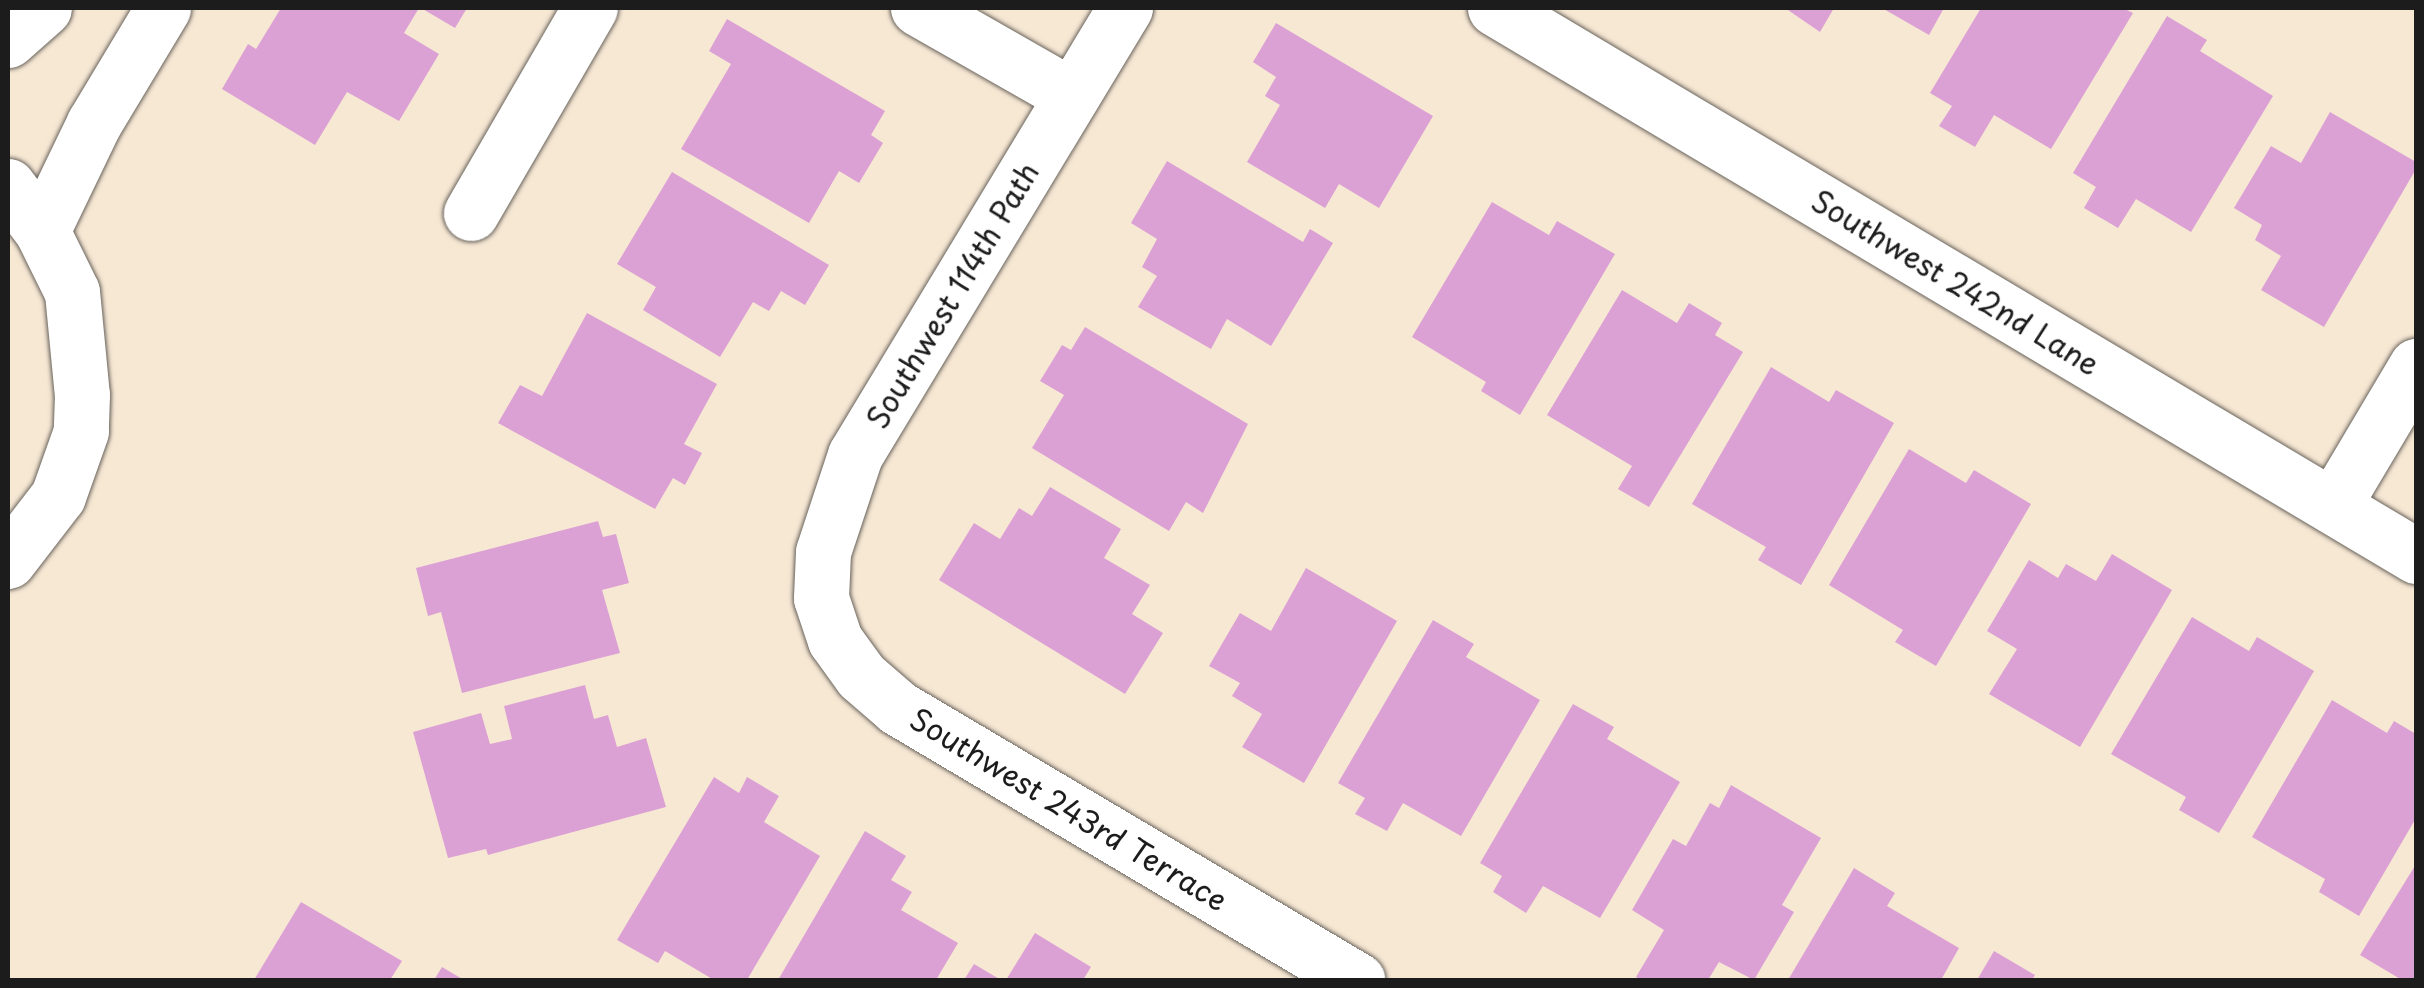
<!DOCTYPE html>
<html>
<head>
<meta charset="utf-8">
<style>
  body { margin:0 }
  #map { position:relative; width:2424px; height:988px; overflow:hidden; background:#f7e8d4; font-family:"Playpen Sans",sans-serif }
  div>[style] { position:absolute }
  [style*='--x'] { left:calc(var(--x)*1px); top:calc(var(--y)*1px); width:calc(var(--w)*1px); rotate:calc(var(--a)*1deg) }
  .building>* { inset:0; background:#dca1d4 }
  .roads { filter:drop-shadow(0 0 2px #69635c) drop-shadow(0 0 2px #69635c) }
  .minor>* { height:55px; margin:-27.5px; padding:0 27.5px; transform-origin:27.5px; border-radius:27.5px; background:#fff }
  span { translate:-50% -50%; white-space:nowrap; text-align:center; line-height:1.15; -webkit-text-stroke:10px #fff; paint-order:stroke }
  .street-label { font-size:30px; color:#1c1c1c }
  .frame { position:absolute; inset:0; border:10px solid #1c1c1c; pointer-events:none }
</style>
</head>
<body>
<div id="map">
  <div class="building">
    <div style="clip-path:polygon(281px 8px,419px 8px,404px 33px,439px 54px,399px 121px,347px 92px,315px 145px,222px 89px,248px 44px,256px 49px)"></div>
    <div style="clip-path:polygon(421px 8px,467px 8px,455px 28px)"></div>
    <div style="clip-path:polygon(1785px 8px,1834px 8px,1820px 32px)"></div>
    <div style="clip-path:polygon(1882px 8px,1944px 8px,1929px 35px)"></div>
    <div style="clip-path:polygon(1981px 8px,2123px 8px,2133px 13px,2051px 149px,1994px 115px,1975px 147px,1939px 126px,1952px 106px,1930px 93px)"></div>
    <div style="clip-path:polygon(2167px 16px,2207px 40px,2200px 51px,2273px 96px,2191px 232px,2136px 199px,2118px 228px,2084px 208px,2096px 187px,2073px 173px)"></div>
    <div style="clip-path:polygon(727px 19px,885px 111px,871px 135px,883px 143px,859px 183px,839px 171px,809px 223px,681px 149px,731px 64px,709px 51px)"></div>
    <div style="clip-path:polygon(1276px 23px,1433px 116px,1379px 208px,1339px 184px,1325px 208px,1247px 162px,1280px 105px,1265px 96px,1276px 77px,1253px 62px)"></div>
    <div style="clip-path:polygon(2330px 112px,2416px 162px,2416px 169px,2324px 327px,2261px 290px,2281px 256px,2255px 240px,2262px 225px,2234px 208px,2271px 146px,2301px 163px)"></div>
    <div style="clip-path:polygon(1167px 161px,1303px 242px,1310px 229px,1333px 243px,1271px 346px,1227px 319px,1211px 349px,1138px 307px,1157px 276px,1142px 267px,1157px 239px,1131px 223px)"></div>
    <div style="clip-path:polygon(672px 172px,829px 265px,805px 305px,781px 291px,769px 311px,753px 302px,720px 357px,643px 310px,656px 287px,617px 264px)"></div>
    <div style="clip-path:polygon(1492px 202px,1549px 235px,1557px 221px,1615px 254px,1520px 415px,1481px 391px,1486px 382px,1412px 337px)"></div>
    <div style="clip-path:polygon(1622px 290px,1677px 323px,1689px 303px,1722px 323px,1715px 335px,1743px 352px,1649px 507px,1618px 489px,1632px 466px,1547px 415px)"></div>
    <div style="clip-path:polygon(587px 313px,717px 384px,684px 444px,702px 453px,685px 485px,673px 478px,655px 509px,498px 423px,520px 385px,542px 396px)"></div>
    <div style="clip-path:polygon(1085px 327px,1248px 424px,1203px 513px,1186px 502px,1169px 531px,1032px 448px,1064px 395px,1040px 381px,1062px 345px,1071px 350px)"></div>
    <div style="clip-path:polygon(1771px 367px,1829px 402px,1836px 390px,1894px 423px,1801px 585px,1758px 560px,1766px 547px,1692px 504px)"></div>
    <div style="clip-path:polygon(1909px 449px,1966px 483px,1974px 470px,2031px 504px,1936px 666px,1895px 642px,1903px 630px,1829px 585px)"></div>
    <div style="clip-path:polygon(1050px 487px,1121px 529px,1104px 558px,1150px 585px,1132px 614px,1163px 633px,1125px 694px,939px 580px,974px 523px,1000px 539px,1019px 508px,1032px 516px)"></div>
    <div style="clip-path:polygon(598px 521px,603px 537px,616px 534px,629px 583px,602px 590px,620px 653px,462px 693px,441px 612px,428px 616px,416px 568px)"></div>
    <div style="clip-path:polygon(2112px 554px,2172px 590px,2080px 747px,1989px 694px,2017px 649px,1987px 631px,2029px 560px,2058px 578px,2066px 564px,2096px 581px)"></div>
    <div style="clip-path:polygon(1306px 568px,1397px 621px,1304px 783px,1242px 747px,1262px 714px,1232px 696px,1240px 683px,1209px 666px,1240px 613px,1271px 631px)"></div>
    <div style="clip-path:polygon(2192px 617px,2249px 651px,2257px 637px,2314px 671px,2219px 833px,2179px 810px,2186px 797px,2111px 754px)"></div>
    <div style="clip-path:polygon(1433px 620px,1474px 644px,1466px 657px,1540px 700px,1461px 836px,1403px 803px,1387px 831px,1355px 814px,1365px 798px,1338px 783px)"></div>
    <div style="clip-path:polygon(585px 685px,594px 719px,608px 715px,617px 747px,646px 738px,666px 807px,488px 855px,486px 849px,448px 858px,413px 732px,481px 713px,490px 744px,512px 739px,504px 706px)"></div>
    <div style="clip-path:polygon(2332px 700px,2387px 733px,2394px 721px,2416px 734px,2416px 818px,2359px 916px,2319px 892px,2325px 879px,2252px 837px)"></div>
    <div style="clip-path:polygon(1573px 704px,1614px 727px,1607px 739px,1680px 782px,1600px 918px,1543px 886px,1526px 913px,1493px 892px,1502px 876px,1480px 863px)"></div>
    <div style="clip-path:polygon(714px 777px,739px 793px,747px 777px,779px 796px,764px 822px,820px 856px,747px 980px,714px 980px,665px 951px,658px 963px,617px 940px)"></div>
    <div style="clip-path:polygon(1731px 785px,1821px 838px,1782px 905px,1794px 912px,1754px 980px,1719px 962px,1708px 980px,1642px 980px,1636px 977px,1664px 930px,1632px 910px,1673px 839px,1686px 846px,1710px 803px,1719px 808px)"></div>
    <div style="clip-path:polygon(865px 831px,906px 856px,891px 880px,912px 892px,901px 910px,958px 943px,936px 980px,778px 980px)"></div>
    <div style="clip-path:polygon(2416px 864px,2416px 980px,2402px 980px,2360px 955px)"></div>
    <div style="clip-path:polygon(1854px 868px,1895px 893px,1887px 906px,1959px 948px,1941px 980px,1788px 980px)"></div>
    <div style="clip-path:polygon(301px 902px,402px 961px,390px 980px,254px 980px)"></div>
    <div style="clip-path:polygon(1035px 933px,1091px 967px,1083px 980px,1006px 980px)"></div>
    <div style="clip-path:polygon(1994px 951px,2035px 975px,2032px 980px,1977px 980px)"></div>
    <div style="clip-path:polygon(974px 964px,1001px 980px,964px 980px)"></div>
    <div style="clip-path:polygon(442px 967px,464px 980px,434px 980px)"></div>
  </div>
  <div class="roads">
    <div class="minor">
      <div style="--x:918;--y:8;--w:177;--a:29.7"></div>
      <div style="--x:1125;--y:8;--w:522;--a:121.13"></div>
      <div style="--x:855;--y:455;--w:102;--a:108.3"></div>
      <div style="--x:823;--y:552;--w:46;--a:92.5"></div>
      <div style="--x:821;--y:598;--w:44;--a:71.6"></div>
      <div style="--x:835;--y:640;--w:44;--a:54.2"></div>
      <div style="--x:861;--y:676;--w:49;--a:40.9"></div>
      <div style="--x:898;--y:708;--w:534;--a:30.65"></div>
      <div style="--x:1495;--y:8;--w:1072;--a:30.75"></div>
      <div style="--x:8;--y:40;--w:48;--a:-41.6"></div>
      <div style="--x:8;--y:186;--w:56;--a:52.9"></div>
      <div style="--x:42;--y:231;--w:68;--a:63.8"></div>
      <div style="--x:72;--y:292;--w:103;--a:84.5"></div>
      <div style="--x:82;--y:395;--w:36;--a:92"></div>
      <div style="--x:81;--y:431;--w:69;--a:109.5"></div>
      <div style="--x:58;--y:496;--w:82;--a:127.6"></div>
      <div style="--x:471;--y:213;--w:237;--a:-59.9"></div>
      <div style="--x:42;--y:231;--w:120;--a:-64.3"></div>
      <div style="--x:94;--y:123;--w:134;--a:-59"></div>
      <div style="--x:2333;--y:506;--w:163;--a:-59.3"></div>
    </div>
  </div>
  <div class="street-label">
    <span style="left:1956px;top:282px;rotate:31deg">Southwest 242nd Lane</span>
    <span style="left:952px;top:295px;rotate:-59deg">Southwest 114th Path</span>
    <span style="left:1069px;top:809px;rotate:31deg">Southwest 243rd Terrace</span>
  </div>
  <div class="frame"></div>
</div>
</body>
</html>
